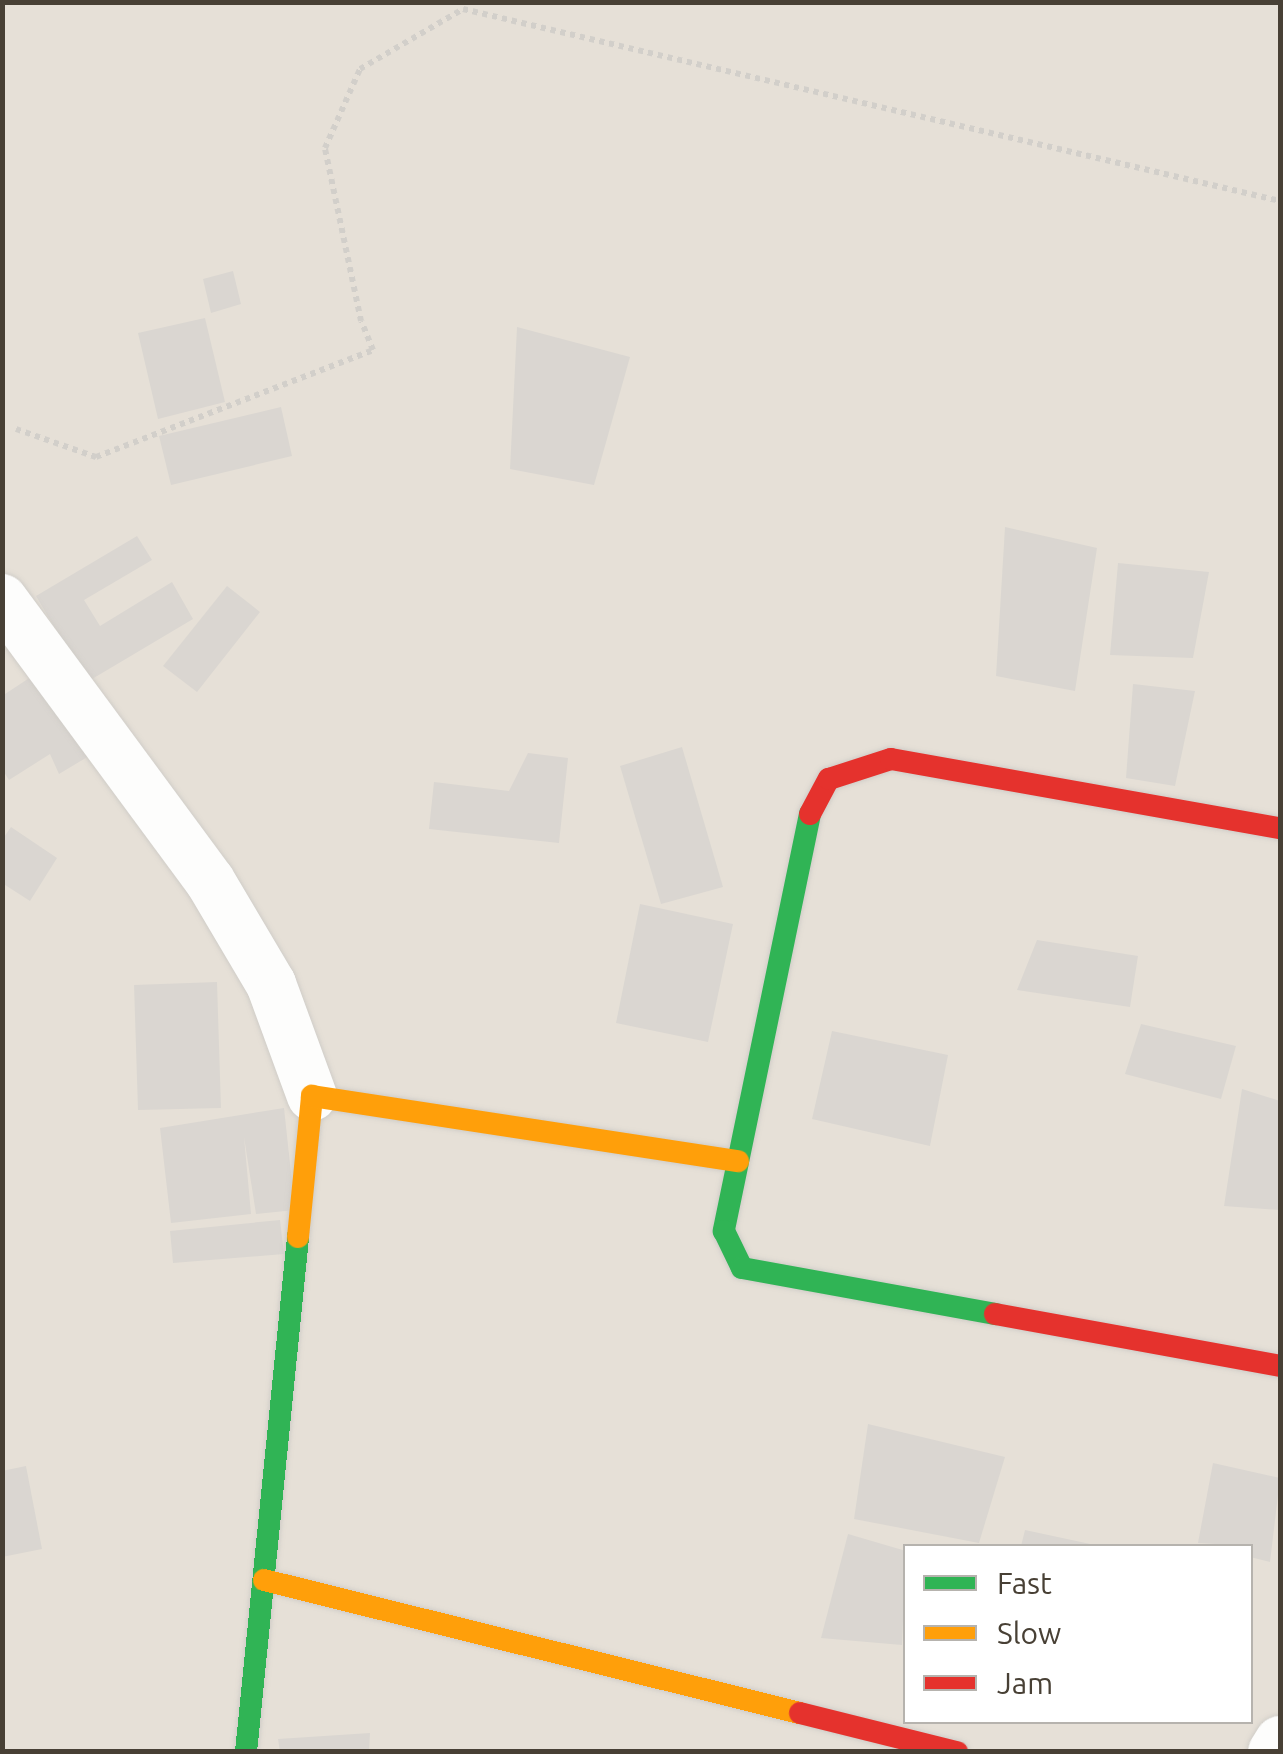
<!DOCTYPE html>
<html>
<head>
<meta charset="utf-8">
<style>
  body { margin:0 }
  #map { position:relative; width:1283px; height:1754px; overflow:hidden; background:#f2efea; font-family:Ubuntu,sans-serif }
  div>[style] { position:absolute }
  [style*='--x'] { left:calc(var(--x)*1px); top:calc(var(--y)*1px); width:calc(var(--w)*1px); rotate:calc(var(--a)*1deg) }
  .residential>* { inset:0; background:#e6e0d7 }
  .building>* { inset:0; background:#dad6d1 }
  .path>* { height:6px; margin-top:-3px; transform-origin:0; background:repeating-linear-gradient(90deg,#d2cfca 0 5px,transparent 0 10px) }
  .roads { filter:drop-shadow(0 0 2px #d0cdc8) drop-shadow(0 0 2px #d0cdc8) }
  .street>* { height:50px; margin:-25px; padding:0 25px; transform-origin:25px; border-radius:25px; background:#fdfdfc }
  .fast>* { height:22px; margin:-11px; padding:0 11px; transform-origin:11px; border-radius:11px; background:#30b455 }
  .slow>* { height:22px; margin:-11px; padding:0 11px; transform-origin:11px; border-radius:11px; background:#ff9f0a }
  .jam>* { height:22px; margin:-11px; padding:0 11px; transform-origin:11px; border-radius:11px; background:#e5322d }
  span { translate:-50% -50%; white-space:nowrap; text-align:center; line-height:1.15; -webkit-text-stroke:9px #fff; paint-order:stroke }
  .frame { position:absolute; inset:0; border:5px solid #484035; pointer-events:none }
  .legend { position:absolute; left:903px; top:1544px; width:350px; height:180px; box-sizing:border-box; background:#fff; border:2px solid #b6b3ae; margin:0; padding:12px 18px; list-style:none; font-size:30px; color:#484035 }
  .legend li { display:flex; align-items:center; gap:20px; height:50px }
  .legend b { width:50px; border:2px solid #b6b3ae }
</style>
</head>
<body>
<div id="map">
  <div class="residential">
    <div style="clip-path:polygon(evenodd,3px 3px,1280px 3px,1280px 1751px,3px 1752px,3px 3px,906px 1546px,1250px 1546px,1250px 1722px,906px 1722px,906px 1546px)"></div>
  </div>
  <div class="building">
    <div style="clip-path:polygon(233px 271px,241px 304px,211px 313px,203px 279px)"></div>
    <div style="clip-path:polygon(205px 318px,225px 402px,158px 419px,138px 333px)"></div>
    <div style="clip-path:polygon(517px 327px,630px 357px,594px 485px,510px 469px)"></div>
    <div style="clip-path:polygon(281px 407px,292px 456px,171px 485px,159px 436px)"></div>
    <div style="clip-path:polygon(1005px 527px,1097px 548px,1075px 691px,996px 676px)"></div>
    <div style="clip-path:polygon(137px 536px,152px 560px,84px 600px,100px 626px,172px 582px,193px 619px,87px 682px,36px 596px)"></div>
    <div style="clip-path:polygon(1118px 563px,1209px 572px,1193px 658px,1110px 655px)"></div>
    <div style="clip-path:polygon(227px 586px,260px 612px,197px 692px,163px 666px)"></div>
    <div style="clip-path:polygon(40px 671px,89px 756px,59px 774px,50px 754px,9px 780px,2px 769px,2px 696px)"></div>
    <div style="clip-path:polygon(1133px 684px,1195px 691px,1175px 786px,1126px 778px)"></div>
    <div style="clip-path:polygon(682px 747px,723px 887px,661px 904px,620px 766px)"></div>
    <div style="clip-path:polygon(528px 753px,568px 758px,559px 843px,429px 829px,434px 782px,509px 791px)"></div>
    <div style="clip-path:polygon(11px 827px,57px 858px,30px 901px,2px 883px,2px 840px)"></div>
    <div style="clip-path:polygon(640px 904px,733px 924px,708px 1042px,616px 1023px)"></div>
    <div style="clip-path:polygon(1037px 940px,1138px 956px,1130px 1007px,1017px 990px)"></div>
    <div style="clip-path:polygon(217px 982px,221px 1108px,138px 1110px,134px 985px)"></div>
    <div style="clip-path:polygon(1141px 1024px,1236px 1046px,1221px 1099px,1125px 1074px)"></div>
    <div style="clip-path:polygon(832px 1031px,948px 1055px,930px 1146px,812px 1119px)"></div>
    <div style="clip-path:polygon(1242px 1089px,1280px 1101px,1280px 1210px,1224px 1206px)"></div>
    <div style="clip-path:polygon(284px 1108px,295px 1210px,256px 1214px,244px 1137px,251px 1214px,171px 1223px,160px 1128px)"></div>
    <div style="clip-path:polygon(280px 1220px,284px 1254px,173px 1263px,170px 1231px)"></div>
    <div style="clip-path:polygon(868px 1424px,1005px 1457px,979px 1543px,854px 1519px)"></div>
    <div style="clip-path:polygon(1213px 1463px,1280px 1478px,1270px 1562px,1250px 1557px,1250px 1546px,1198px 1543px)"></div>
    <div style="clip-path:polygon(26px 1466px,42px 1549px,2px 1557px,2px 1471px)"></div>
    <div style="clip-path:polygon(1025px 1530px,1095px 1545px,1095px 1546px,1021px 1546px)"></div>
    <div style="clip-path:polygon(848px 1534px,906px 1551px,902px 1645px,821px 1638px)"></div>
    <div style="clip-path:polygon(370px 1733px,369px 1752px,280px 1752px,278px 1739px)"></div>
  </div>
  <div class="path">
    <div style="--x:16;--y:429;--w:85;--a:19.3"></div>
    <div style="--x:96;--y:457;--w:297;--a:-21.1"></div>
    <div style="--x:373;--y:350;--w:31;--a:-112"></div>
    <div style="--x:361;--y:321;--w:177;--a:-101.8"></div>
    <div style="--x:325;--y:148;--w:86;--a:-66.1"></div>
    <div style="--x:360;--y:69;--w:119;--a:-30.2"></div>
    <div style="--x:463;--y:9;--w:839;--a:13.22"></div>
  </div>
  <div class="roads">
    <div class="street">
      <div style="--x:2;--y:599;--w:350;--a:53.6"></div>
      <div style="--x:210;--y:881;--w:120;--a:59.4"></div>
      <div style="--x:271;--y:984;--w:119;--a:69.9"></div>
      <div style="--x:1273;--y:1752;--w:13;--a:-58"></div>
    </div>
    <div class="fast">
      <div style="--x:810;--y:814;--w:426;--a:101.7"></div>
      <div style="--x:724;--y:1231;--w:41;--a:64.1"></div>
      <div style="--x:742;--y:1268;--w:257;--a:10.3"></div>
      <div style="--x:246;--y:1752;--w:518;--a:-84.23"></div>
    </div>
    <div class="slow">
      <div style="--x:298;--y:1237;--w:142;--a:-84.3"></div>
      <div style="--x:312;--y:1096;--w:431;--a:8.7"></div>
      <div style="--x:264;--y:1580;--w:552;--a:13.94"></div>
    </div>
    <div class="jam">
      <div style="--x:810;--y:814;--w:40;--a:-62"></div>
      <div style="--x:829;--y:779;--w:65;--a:-17.9"></div>
      <div style="--x:891;--y:759;--w:395;--a:10.1"></div>
      <div style="--x:995;--y:1314;--w:290;--a:10.3"></div>
      <div style="--x:800;--y:1713;--w:162;--a:14"></div>
    </div>
  </div>
  <div class="frame"></div>
  <ul class="legend">
  <li><b style="height:12px;background:#30b455"></b>Fast</li>
  <li><b style="height:12px;background:#ff9f0a"></b>Slow</li>
  <li><b style="height:12px;background:#e5322d"></b>Jam</li>
  </ul>
</div>
</body>
</html>
